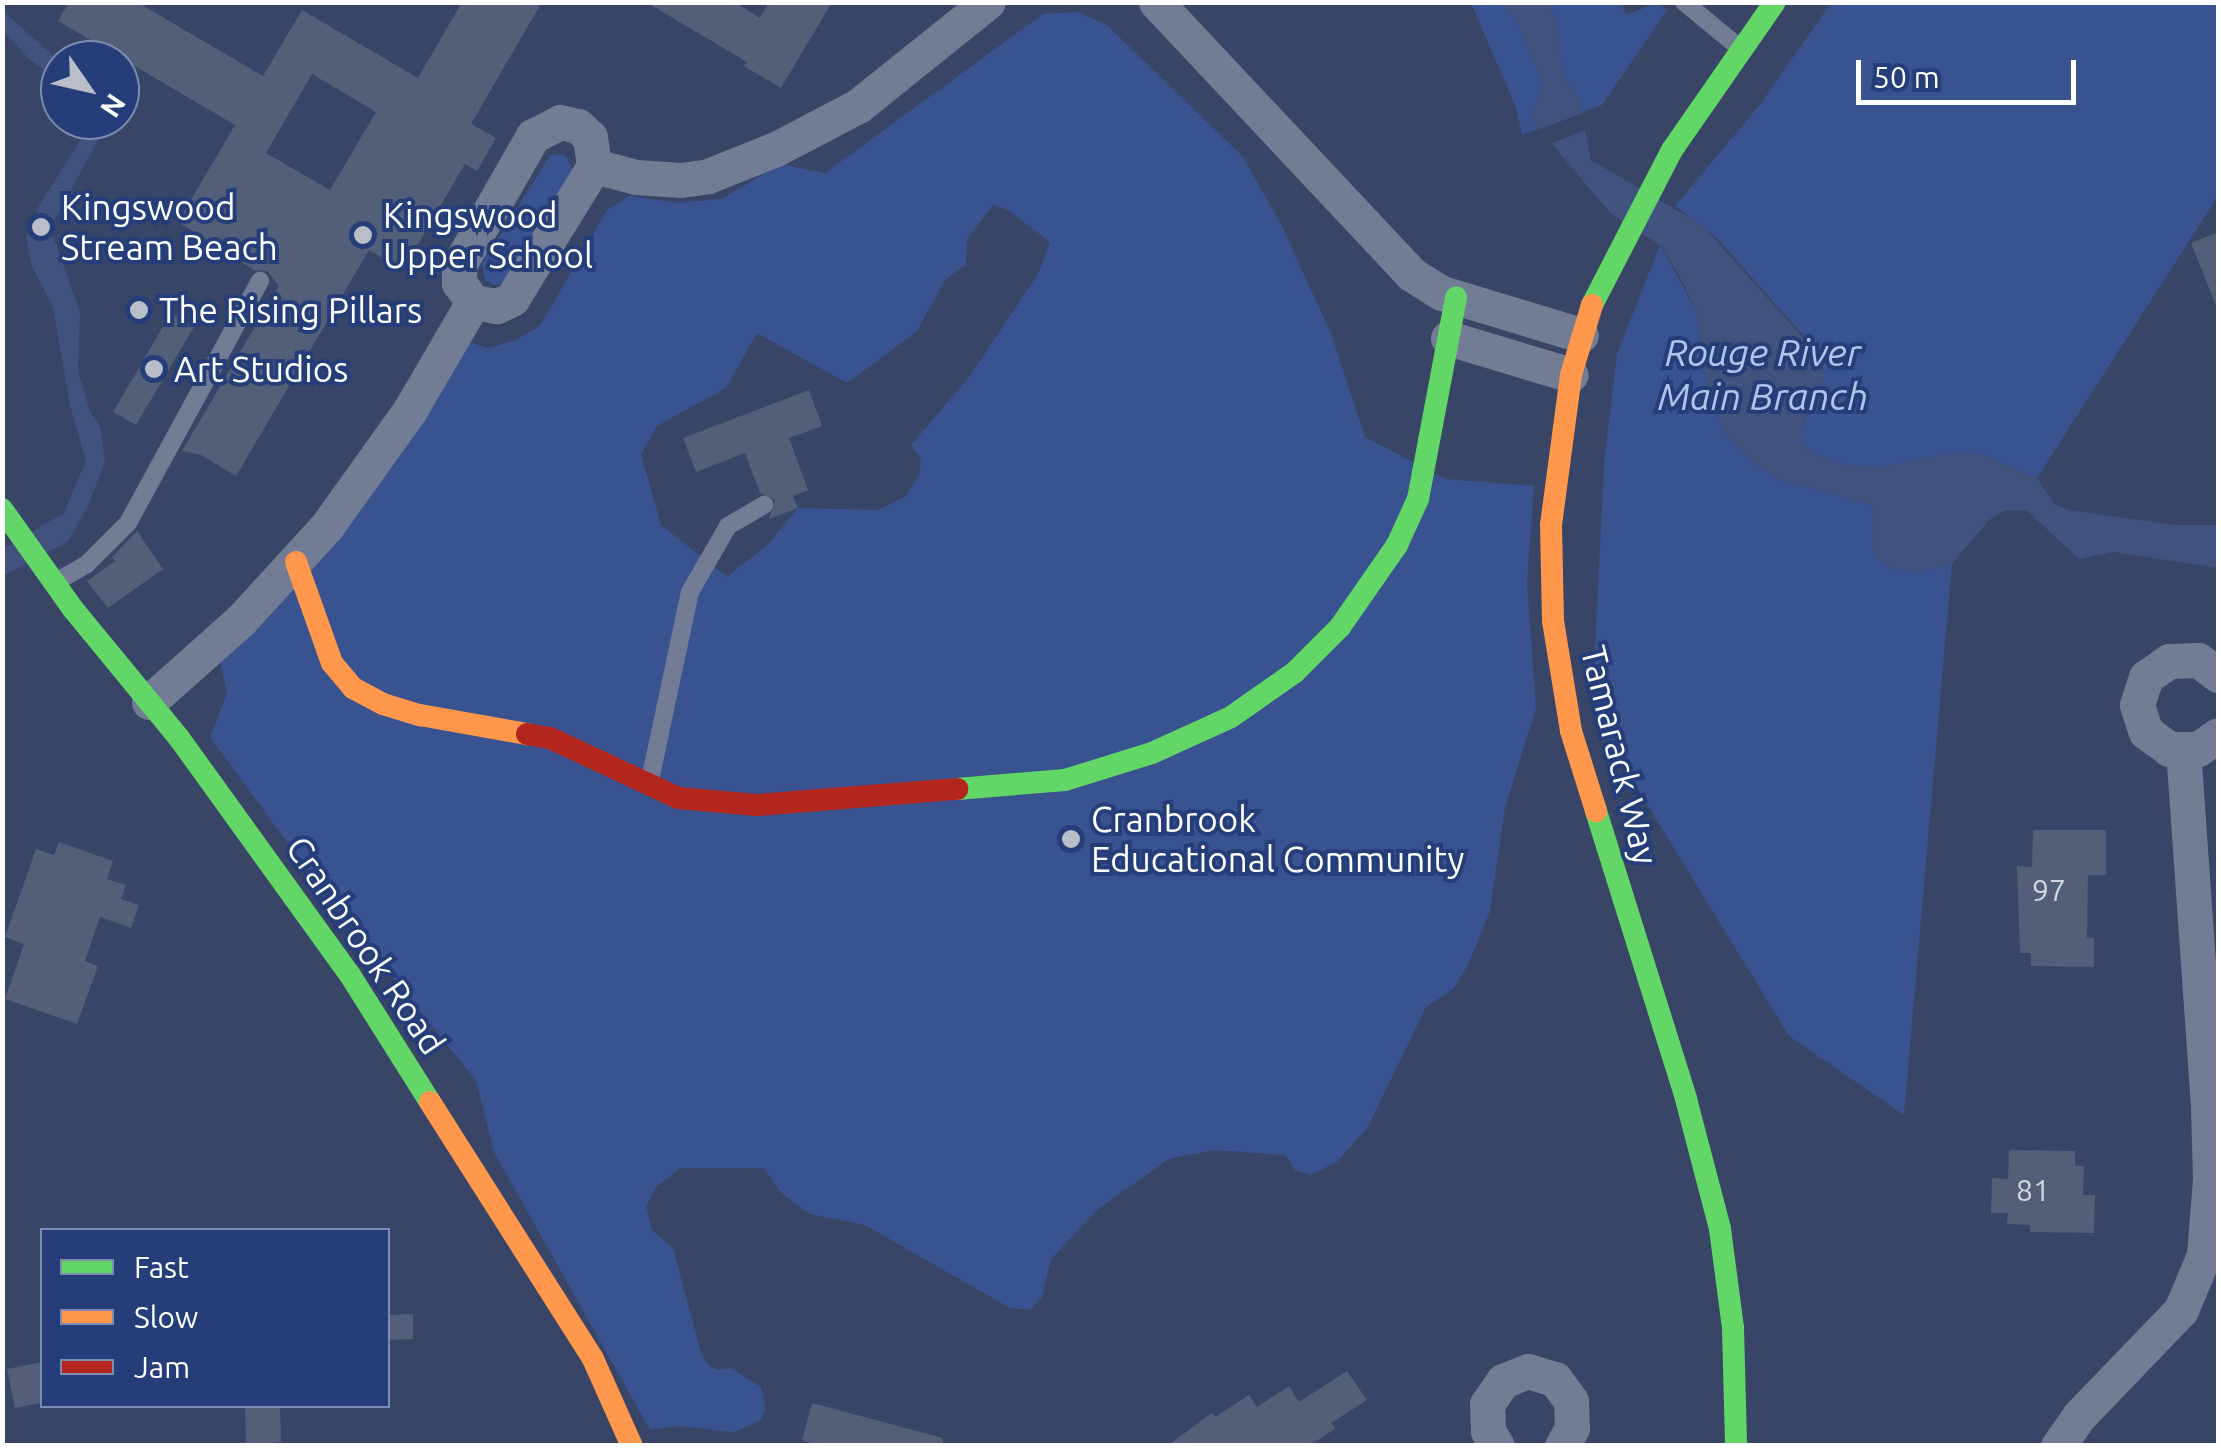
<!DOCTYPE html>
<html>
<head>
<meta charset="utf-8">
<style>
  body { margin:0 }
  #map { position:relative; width:2221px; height:1448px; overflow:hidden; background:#384566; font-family:Ubuntu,sans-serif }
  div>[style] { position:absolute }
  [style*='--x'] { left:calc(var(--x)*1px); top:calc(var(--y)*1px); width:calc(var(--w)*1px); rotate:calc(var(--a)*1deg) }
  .green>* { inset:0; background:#395390 }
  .water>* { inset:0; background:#40527d }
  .pier>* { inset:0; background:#384566 }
  .building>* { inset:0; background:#535e78 }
  .lane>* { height:18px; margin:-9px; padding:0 9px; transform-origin:9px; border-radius:9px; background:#727c95 }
  .street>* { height:35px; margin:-17.5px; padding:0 17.5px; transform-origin:17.5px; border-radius:17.5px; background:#727c95 }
  .fast>* { height:22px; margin:-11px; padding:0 11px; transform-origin:11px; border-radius:11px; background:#63d668 }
  .slow>* { height:22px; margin:-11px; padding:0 11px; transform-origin:11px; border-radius:11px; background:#ff974d }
  .jam>* { height:22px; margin:-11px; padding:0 11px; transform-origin:11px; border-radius:11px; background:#b3261e }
  .dots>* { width:28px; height:28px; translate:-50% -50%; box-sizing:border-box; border:5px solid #253d79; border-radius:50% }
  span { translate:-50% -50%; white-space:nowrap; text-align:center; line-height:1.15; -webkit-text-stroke:8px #253d79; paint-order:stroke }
  .number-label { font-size:30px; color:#d4d7dd }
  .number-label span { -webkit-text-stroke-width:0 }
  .poi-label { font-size:35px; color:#fff }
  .left { translate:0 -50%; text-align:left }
  .street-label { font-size:35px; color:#fff }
  .water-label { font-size:38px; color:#b2c4eb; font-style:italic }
  .frame { position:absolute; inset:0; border:5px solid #fff; pointer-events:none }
  .legend { position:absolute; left:40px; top:1228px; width:350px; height:180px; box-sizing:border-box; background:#253d79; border:2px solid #7c8baf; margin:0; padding:12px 18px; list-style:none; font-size:30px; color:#fff }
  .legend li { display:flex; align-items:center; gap:20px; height:50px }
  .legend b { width:50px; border:2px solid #7c8baf }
  .north { position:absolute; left:40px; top:40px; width:100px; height:100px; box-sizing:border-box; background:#253d79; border:2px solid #7c8baf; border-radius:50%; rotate:124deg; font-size:28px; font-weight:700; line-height:40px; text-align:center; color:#fff }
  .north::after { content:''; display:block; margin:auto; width:35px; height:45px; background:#b9bec9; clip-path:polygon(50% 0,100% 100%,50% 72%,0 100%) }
  .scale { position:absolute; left:1856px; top:60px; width:220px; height:45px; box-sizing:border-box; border:5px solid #fff; border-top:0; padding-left:12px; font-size:30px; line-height:35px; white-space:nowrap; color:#fff; -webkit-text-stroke:8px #253d79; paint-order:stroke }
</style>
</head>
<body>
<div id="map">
  <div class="green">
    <div style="clip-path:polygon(1471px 3px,1622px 3px,1626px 15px,1656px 3px,1667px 10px,1602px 105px,1522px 135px,1516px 107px)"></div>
    <div style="clip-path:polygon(1831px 3px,2218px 3px,2218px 196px,2037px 478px,1984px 455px,1876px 468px,1845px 465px,1814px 454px,1801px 442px,1801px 427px,1821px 392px,1823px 367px,1809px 342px,1717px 238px,1675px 206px,1759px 106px)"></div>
    <div style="clip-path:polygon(evenodd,1078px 12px,1107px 25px,1243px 157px,1281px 224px,1332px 336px,1365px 437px,1445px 479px,1534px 486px,1527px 583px,1536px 708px,1505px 808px,1490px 911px,1468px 965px,1453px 989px,1426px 1007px,1368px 1127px,1338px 1161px,1311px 1175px,1295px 1170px,1285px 1155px,1214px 1150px,1169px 1159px,1098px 1209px,1051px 1259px,1042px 1297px,1030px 1310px,1010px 1308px,865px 1225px,810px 1214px,782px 1194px,764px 1168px,680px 1168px,656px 1187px,646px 1206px,652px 1230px,673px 1248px,701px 1353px,709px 1366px,717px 1370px,731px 1368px,761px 1387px,766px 1409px,760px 1421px,734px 1432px,678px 1426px,650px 1430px,494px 1152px,476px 1080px,325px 894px,210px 737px,227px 693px,219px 657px,267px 619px,336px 537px,469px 342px,488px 348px,514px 341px,540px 326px,607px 210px,630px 196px,678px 203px,722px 199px,780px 164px,825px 173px,1043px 14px,1078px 12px,993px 205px,1008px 210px,1050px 242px,1038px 274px,970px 376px,911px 445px,921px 459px,919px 475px,906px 496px,878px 510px,798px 508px,768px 544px,727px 577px,661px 525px,641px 454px,657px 426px,726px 388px,757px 333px,847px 383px,917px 331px,945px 280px,966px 264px,967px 239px,993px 205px)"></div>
    <div style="clip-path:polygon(551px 154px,565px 155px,573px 170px,509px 282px,494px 285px,485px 279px,482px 264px)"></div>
    <div style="clip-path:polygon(1660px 245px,1697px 312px,1708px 391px,1778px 479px,1873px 505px,1872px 544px,1919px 572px,1952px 564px,1904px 1115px,1789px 1036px,1592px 714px,1604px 463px,1617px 354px)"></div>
  </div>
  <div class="water">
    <div style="clip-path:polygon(1501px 3px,1549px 3px,1558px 29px,1561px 73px,1579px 99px,1591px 160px,1702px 225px,1818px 354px,1824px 380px,1801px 427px,1801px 442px,1814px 454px,1845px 465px,1876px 468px,1955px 452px,1984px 455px,2037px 478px,2054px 504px,2068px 510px,2176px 525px,2218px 525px,2218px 568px,2114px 552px,2079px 559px,2026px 510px,2005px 510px,1989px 520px,1952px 564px,1919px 572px,1893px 569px,1877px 559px,1872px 544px,1873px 505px,1778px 479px,1753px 463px,1725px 434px,1708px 391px,1697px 312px,1680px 277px,1660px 245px,1611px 214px,1530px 118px,1544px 84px,1516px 20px)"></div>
    <div style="clip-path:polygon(2px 10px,60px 62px,60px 83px,28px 58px,3px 30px)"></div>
    <div style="clip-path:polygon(85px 120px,103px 120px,102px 133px,50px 228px,80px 312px,78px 371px,90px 412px,100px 426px,105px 461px,88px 506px,68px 541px,3px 576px,3px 548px,64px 513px,86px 461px,70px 405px,53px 307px,32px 266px,26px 238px,39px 206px,81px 139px)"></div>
  </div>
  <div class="pier">
    <div style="clip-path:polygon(1586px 112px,1588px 129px,1545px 146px,1534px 131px)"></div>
  </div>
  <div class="building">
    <div style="clip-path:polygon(evenodd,69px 2px,137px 2px,263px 76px,302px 10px,418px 78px,462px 2px,542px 2px,471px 124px,496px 138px,477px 171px,465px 164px,403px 270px,369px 250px,236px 476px,201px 455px,182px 451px,279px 286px,267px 271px,254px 270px,178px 222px,235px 125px,58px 21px,69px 2px,312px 74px,376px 112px,330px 190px,266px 153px,312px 74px)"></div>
    <div style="clip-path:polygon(646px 2px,734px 2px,760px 18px,769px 2px,832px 2px,781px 88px,744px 66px,747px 62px)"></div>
    <div style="clip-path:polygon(2218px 232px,2218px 308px,2217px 308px,2191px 243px)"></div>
    <div style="clip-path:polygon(171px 313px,194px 327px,136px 425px,113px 412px)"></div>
    <div style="clip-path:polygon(809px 390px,822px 426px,789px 438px,808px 490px,793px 496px,798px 508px,769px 519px,775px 500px,760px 493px,745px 453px,696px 472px,683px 438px)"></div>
    <div style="clip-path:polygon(137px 531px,163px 569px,108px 608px,87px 581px,115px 561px,112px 557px)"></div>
    <div style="clip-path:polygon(2033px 830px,2106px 830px,2106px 875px,2088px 875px,2087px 938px,2094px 938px,2094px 967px,2031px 966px,2031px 953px,2020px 953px,2017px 866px,2032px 867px)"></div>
    <div style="clip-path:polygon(59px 842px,113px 861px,107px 879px,126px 885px,121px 899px,139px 905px,131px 928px,100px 917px,85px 961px,98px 966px,77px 1024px,5px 999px,24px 944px,5px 937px,36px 849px,54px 855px)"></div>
    <div style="clip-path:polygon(2009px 1150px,2075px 1151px,2075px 1166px,2084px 1166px,2083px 1195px,2095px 1195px,2094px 1233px,2030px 1232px,2030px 1225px,2007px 1224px,2008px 1213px,1991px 1213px,1992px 1178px,2008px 1179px)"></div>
    <div style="clip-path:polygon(413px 1314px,413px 1339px,388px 1340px,388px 1315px)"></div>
    <div style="clip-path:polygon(42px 1362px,42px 1403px,15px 1408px,7px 1369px)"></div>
    <div style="clip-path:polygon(1347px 1371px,1367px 1400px,1331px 1423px,1336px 1428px,1309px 1446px,1167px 1446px,1212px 1413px,1215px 1417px,1249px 1395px,1257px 1407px,1289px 1386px,1299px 1402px)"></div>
    <div style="clip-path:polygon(812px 1403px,943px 1438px,942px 1446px,820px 1446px,802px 1440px)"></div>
    <div style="clip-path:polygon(245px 1406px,280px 1406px,281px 1442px,246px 1446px)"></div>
  </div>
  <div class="lane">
    <div style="--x:1684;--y:2;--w:74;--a:39.5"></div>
    <div style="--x:56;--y:582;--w:36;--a:-30"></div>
    <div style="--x:87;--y:564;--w:58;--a:-45"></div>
    <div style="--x:128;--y:523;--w:276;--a:-61.4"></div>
    <div style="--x:650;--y:780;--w:192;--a:-78"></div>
    <div style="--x:690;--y:592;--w:76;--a:-60.1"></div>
    <div style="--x:728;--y:526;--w:42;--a:-30.3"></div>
  </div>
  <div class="street">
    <div style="--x:1156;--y:2;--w:373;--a:46.8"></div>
    <div style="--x:1411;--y:274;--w:36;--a:32"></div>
    <div style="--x:1442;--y:293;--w:145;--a:16.8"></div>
    <div style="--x:560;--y:122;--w:18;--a:13"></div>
    <div style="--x:578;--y:126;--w:16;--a:43"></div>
    <div style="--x:590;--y:137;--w:29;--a:82"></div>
    <div style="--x:594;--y:166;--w:156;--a:121.7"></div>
    <div style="--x:512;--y:299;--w:17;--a:155"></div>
    <div style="--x:497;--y:306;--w:24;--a:-171"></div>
    <div style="--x:473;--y:302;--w:24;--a:-126"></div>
    <div style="--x:459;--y:283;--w:18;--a:-90"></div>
    <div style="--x:459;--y:265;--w:149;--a:-60.2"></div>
    <div style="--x:533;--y:136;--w:30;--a:-27"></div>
    <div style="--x:594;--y:166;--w:43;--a:14.7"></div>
    <div style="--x:636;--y:177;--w:45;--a:3.8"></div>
    <div style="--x:681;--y:180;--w:27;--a:-8"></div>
    <div style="--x:708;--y:176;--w:73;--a:-21.7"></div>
    <div style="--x:776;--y:149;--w:93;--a:-27.7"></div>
    <div style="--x:858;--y:106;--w:166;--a:-38.7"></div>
    <div style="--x:1448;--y:338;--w:128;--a:16.7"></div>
    <div style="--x:2218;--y:675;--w:25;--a:-143"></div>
    <div style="--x:2198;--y:660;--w:29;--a:178"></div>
    <div style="--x:2169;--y:661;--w:28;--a:145"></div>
    <div style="--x:2146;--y:677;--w:29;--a:108"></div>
    <div style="--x:2137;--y:705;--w:28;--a:72"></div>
    <div style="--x:2146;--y:732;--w:29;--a:36"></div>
    <div style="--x:2169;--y:749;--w:29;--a:0"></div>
    <div style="--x:2198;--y:749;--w:24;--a:-35"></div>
    <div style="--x:149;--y:702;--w:123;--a:-41.7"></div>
    <div style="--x:241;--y:620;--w:127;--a:-47.5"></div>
    <div style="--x:327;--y:526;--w:143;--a:-54.4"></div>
    <div style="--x:410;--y:410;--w:125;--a:-59.7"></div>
    <div style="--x:1497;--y:1446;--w:17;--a:-121"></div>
    <div style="--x:1488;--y:1431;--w:27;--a:-92"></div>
    <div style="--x:1487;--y:1404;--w:28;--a:-55"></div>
    <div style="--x:1503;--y:1381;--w:27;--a:-22"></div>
    <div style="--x:1528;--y:1371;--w:28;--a:17"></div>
    <div style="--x:1555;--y:1379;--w:27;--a:54"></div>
    <div style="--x:1571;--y:1401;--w:27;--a:88"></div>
    <div style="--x:1572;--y:1428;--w:21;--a:119"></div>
    <div style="--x:2058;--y:1446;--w:37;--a:-55"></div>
    <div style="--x:2079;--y:1416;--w:147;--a:-46.1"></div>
    <div style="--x:2181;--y:1310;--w:60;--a:-67.3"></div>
    <div style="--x:2204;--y:1255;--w:77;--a:-85.5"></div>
    <div style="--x:2210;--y:1178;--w:72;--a:-91.6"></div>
    <div style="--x:2208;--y:1106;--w:356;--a:-94"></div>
  </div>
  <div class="fast">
    <div style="--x:1592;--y:305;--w:174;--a:-62.7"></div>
    <div style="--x:1672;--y:150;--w:180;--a:-55.2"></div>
    <div style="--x:2;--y:509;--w:123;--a:54.6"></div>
    <div style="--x:73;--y:609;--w:167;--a:50.6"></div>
    <div style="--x:179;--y:738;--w:292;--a:54.2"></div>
    <div style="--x:350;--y:975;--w:150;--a:57.8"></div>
    <div style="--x:957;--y:789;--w:108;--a:-4.8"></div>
    <div style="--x:1065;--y:780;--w:91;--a:-17.2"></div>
    <div style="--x:1152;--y:753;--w:87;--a:-24.5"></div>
    <div style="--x:1231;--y:717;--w:78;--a:-35.1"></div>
    <div style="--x:1295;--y:672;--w:64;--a:-45"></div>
    <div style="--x:1340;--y:627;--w:100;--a:-55.2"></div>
    <div style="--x:1397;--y:545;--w:51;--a:-65.5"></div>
    <div style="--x:1418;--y:499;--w:205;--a:-79.3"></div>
    <div style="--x:1596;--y:811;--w:302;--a:72.6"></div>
    <div style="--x:1686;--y:1099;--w:134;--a:75.3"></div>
    <div style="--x:1720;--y:1229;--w:100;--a:82.5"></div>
    <div style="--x:1733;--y:1328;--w:118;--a:88.5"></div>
  </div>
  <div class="slow">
    <div style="--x:1592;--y:305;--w:73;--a:106.7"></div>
    <div style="--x:1571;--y:375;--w:151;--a:97.6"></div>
    <div style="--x:1551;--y:525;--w:96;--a:88.8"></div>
    <div style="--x:1553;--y:621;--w:111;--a:80.7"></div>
    <div style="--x:1571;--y:731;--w:84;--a:72.6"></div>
    <div style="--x:296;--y:562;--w:107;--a:70.4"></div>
    <div style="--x:332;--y:663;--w:33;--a:50"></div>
    <div style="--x:353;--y:688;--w:34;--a:28"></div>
    <div style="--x:383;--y:704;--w:39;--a:17"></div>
    <div style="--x:420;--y:715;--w:109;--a:10.1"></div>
    <div style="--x:430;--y:1102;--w:304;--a:57.6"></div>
    <div style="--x:593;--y:1359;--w:95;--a:65.9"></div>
  </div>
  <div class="jam">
    <div style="--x:527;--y:734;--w:23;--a:10"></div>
    <div style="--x:550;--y:738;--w:141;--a:25.1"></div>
    <div style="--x:678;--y:798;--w:79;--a:5.1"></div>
    <div style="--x:757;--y:805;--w:201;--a:-4.6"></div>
  </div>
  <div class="dots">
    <div style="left:41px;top:227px;background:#b9bec9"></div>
    <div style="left:363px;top:235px;background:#b9bec9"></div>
    <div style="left:139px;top:310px;background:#b9bec9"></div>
    <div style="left:154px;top:369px;background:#b9bec9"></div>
    <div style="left:1071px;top:839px;background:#b9bec9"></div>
  </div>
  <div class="number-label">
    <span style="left:2049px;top:890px">97</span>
    <span style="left:2033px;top:1190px">81</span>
  </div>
  <div class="poi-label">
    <span class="left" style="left:61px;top:227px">Kingswood<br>Stream Beach</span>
    <span class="left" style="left:383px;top:235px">Kingswood<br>Upper School</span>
    <span class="left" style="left:159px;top:310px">The Rising Pillars</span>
    <span class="left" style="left:174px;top:369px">Art Studios</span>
    <span class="left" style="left:1091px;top:839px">Cranbrook<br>Educational Community</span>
  </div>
  <div class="street-label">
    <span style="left:1620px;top:755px;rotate:76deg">Tamarack Way</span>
    <span style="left:366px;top:945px;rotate:56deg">Cranbrook Road</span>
  </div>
  <div class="water-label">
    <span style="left:1763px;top:375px">Rouge River<br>Main Branch</span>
  </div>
  <div class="frame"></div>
  <ul class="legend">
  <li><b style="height:12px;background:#63d668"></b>Fast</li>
  <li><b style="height:12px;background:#ff974d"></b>Slow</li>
  <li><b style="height:12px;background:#b3261e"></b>Jam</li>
  </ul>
  <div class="north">N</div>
  <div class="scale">50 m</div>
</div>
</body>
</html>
